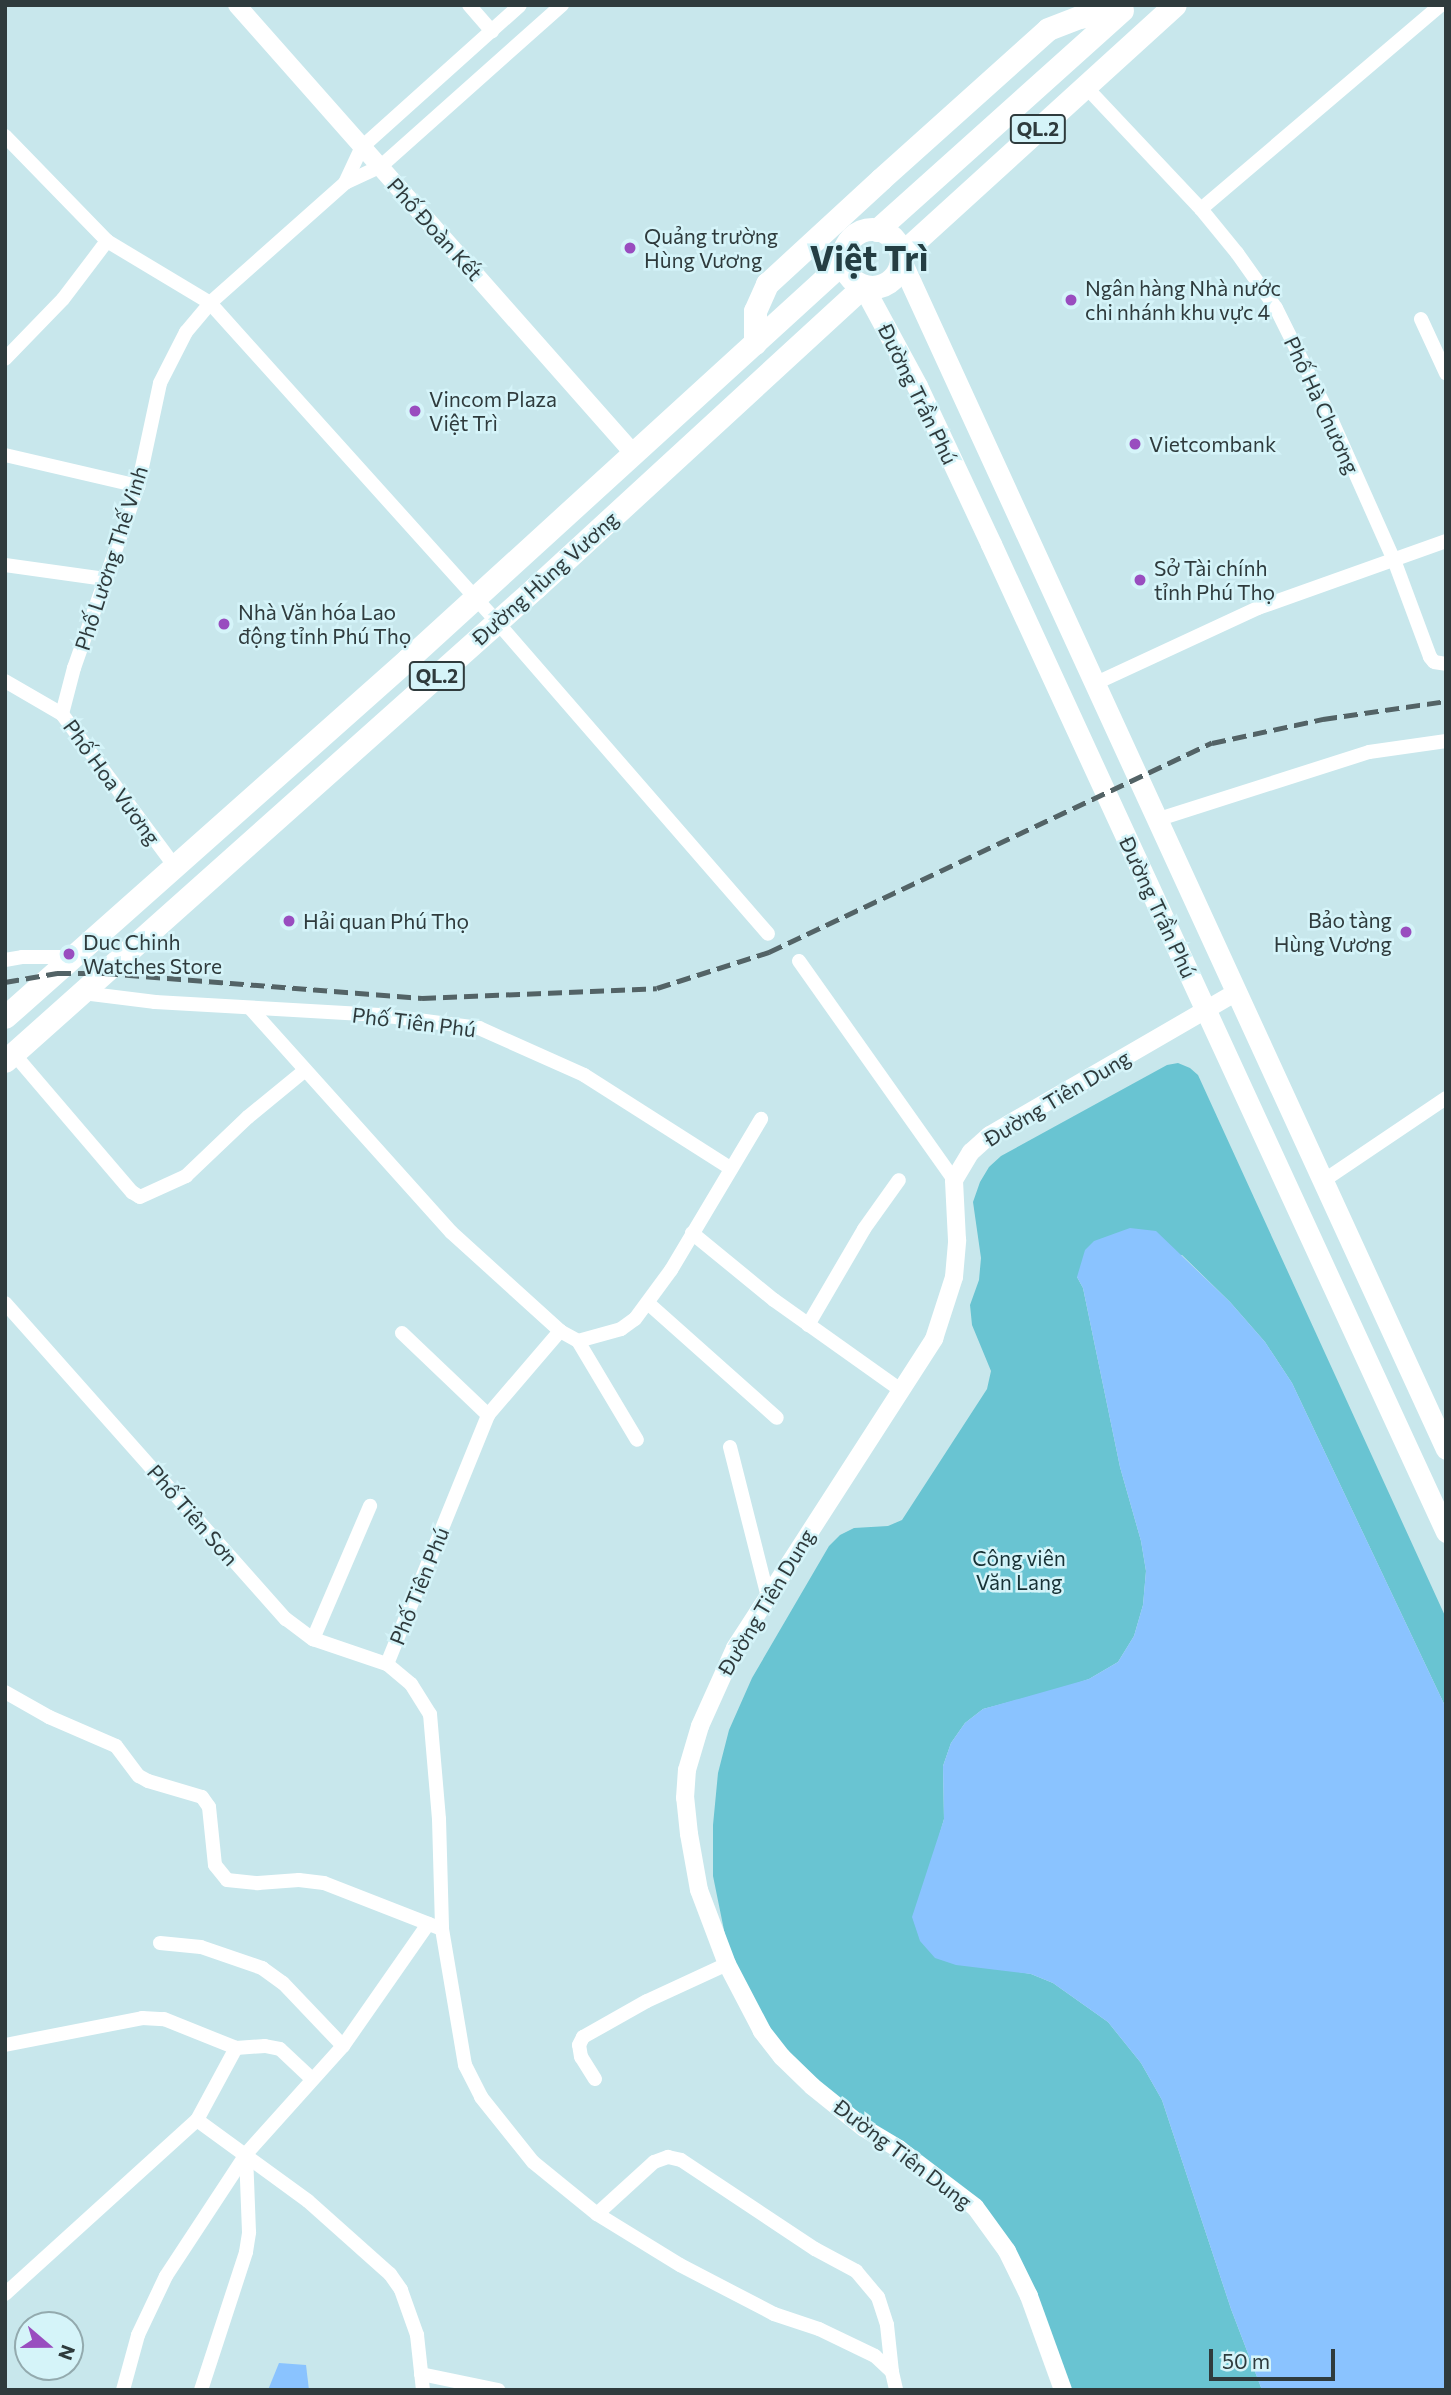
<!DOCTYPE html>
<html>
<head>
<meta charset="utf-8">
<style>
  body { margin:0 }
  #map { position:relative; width:1451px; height:2395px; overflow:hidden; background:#c8e7ec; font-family:Commissioner,sans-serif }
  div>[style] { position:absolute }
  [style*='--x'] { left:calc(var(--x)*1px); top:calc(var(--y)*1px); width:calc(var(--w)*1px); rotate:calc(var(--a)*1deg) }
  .green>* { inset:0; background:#69c4d2 }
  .water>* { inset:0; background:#8ac3ff }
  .minor>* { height:14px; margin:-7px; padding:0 7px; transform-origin:7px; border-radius:7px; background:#fff }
  .tertiary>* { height:18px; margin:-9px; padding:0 9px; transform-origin:9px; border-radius:9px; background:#fff }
  .secondary>* { height:21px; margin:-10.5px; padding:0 10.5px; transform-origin:10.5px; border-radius:10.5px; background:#fff }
  .primary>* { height:23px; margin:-11.5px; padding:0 11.5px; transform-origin:11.5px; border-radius:11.5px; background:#fff }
  .primary>.ring { margin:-11.5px; padding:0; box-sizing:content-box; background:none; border:23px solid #fff; border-radius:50% }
  .rail>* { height:5px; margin-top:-2.5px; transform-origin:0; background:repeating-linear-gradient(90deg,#536366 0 14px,transparent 0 21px) }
  .dots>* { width:19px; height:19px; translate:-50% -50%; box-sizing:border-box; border:4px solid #d5f4f9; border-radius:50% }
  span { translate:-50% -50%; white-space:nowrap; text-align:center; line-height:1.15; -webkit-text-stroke:5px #d5f4f9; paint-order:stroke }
  .shield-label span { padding:2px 5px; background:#d5f4f9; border:2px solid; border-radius:5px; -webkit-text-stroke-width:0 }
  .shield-label { font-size:19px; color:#2f3b3d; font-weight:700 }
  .street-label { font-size:21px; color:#2f3b3d }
  .poi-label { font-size:21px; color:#2f3b3d }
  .left { translate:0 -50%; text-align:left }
  .right { translate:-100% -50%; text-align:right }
  .park-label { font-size:21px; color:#173135 }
  .town-label { font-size:35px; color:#243e43; font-weight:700 }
  .frame { position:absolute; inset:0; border:7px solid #2f3b3d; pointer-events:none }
  .north { position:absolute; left:14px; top:2311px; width:70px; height:70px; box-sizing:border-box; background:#d5f4f9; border:2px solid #93aaae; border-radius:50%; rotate:110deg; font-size:19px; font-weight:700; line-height:28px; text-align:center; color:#2f3b3d }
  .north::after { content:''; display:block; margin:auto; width:24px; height:32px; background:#994dbf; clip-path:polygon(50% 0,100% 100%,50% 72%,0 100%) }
  .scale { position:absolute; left:1209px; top:2349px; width:126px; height:32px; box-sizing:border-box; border:4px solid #2f3b3d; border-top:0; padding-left:9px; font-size:21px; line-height:24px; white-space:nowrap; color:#2f3b3d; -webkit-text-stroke:5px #d5f4f9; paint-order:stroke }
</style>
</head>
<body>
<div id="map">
  <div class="green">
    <div style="clip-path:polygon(1178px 1063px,1190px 1068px,1198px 1075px,1446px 1618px,1446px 1708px,1292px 1383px,1265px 1342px,1230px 1302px,1182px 1255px,1077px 1277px,1083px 1288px,1120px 1467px,1141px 1541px,1146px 1571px,1143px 1605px,1134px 1636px,1118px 1662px,1089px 1679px,1063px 1688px,983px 1709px,965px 1723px,951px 1743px,943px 1766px,944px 1819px,930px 1868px,984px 1966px,1031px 1974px,1053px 1983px,1108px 2022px,1141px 2063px,1162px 2100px,1231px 2309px,1262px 2390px,1071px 2390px,1011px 2249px,789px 2057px,762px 2016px,739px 1975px,725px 1935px,713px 1876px,713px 1825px,718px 1773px,729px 1730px,752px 1678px,829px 1546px,840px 1535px,854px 1528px,888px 1526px,902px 1520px,987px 1389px,991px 1371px,972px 1325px,970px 1305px,979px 1280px,981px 1258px,973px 1202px,980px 1182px,989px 1167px,1001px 1156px,1167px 1065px)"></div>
  </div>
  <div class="water">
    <div style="clip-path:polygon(1130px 1228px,1156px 1231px,1230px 1302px,1265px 1342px,1292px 1383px,1446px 1708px,1446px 2390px,1262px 2390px,1231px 2309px,1162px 2100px,1141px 2063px,1108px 2022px,1053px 1983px,1031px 1974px,956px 1965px,935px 1958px,920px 1941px,912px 1917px,944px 1819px,943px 1766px,951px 1743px,965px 1723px,983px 1709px,1089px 1679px,1118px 1662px,1134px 1636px,1143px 1605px,1146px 1571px,1141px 1541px,1120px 1467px,1083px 1288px,1077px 1277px,1085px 1250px,1094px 1241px)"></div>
    <div style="clip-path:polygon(279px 2363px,306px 2365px,309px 2390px,268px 2390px)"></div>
  </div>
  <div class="minor">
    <div style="--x:469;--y:5;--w:35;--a:49"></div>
    <div style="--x:1085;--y:86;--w:169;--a:46.7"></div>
    <div style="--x:1201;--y:209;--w:57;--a:50.7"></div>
    <div style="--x:1237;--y:253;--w:67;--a:54.7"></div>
    <div style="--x:1276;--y:308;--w:126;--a:63.6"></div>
    <div style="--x:1332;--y:421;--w:152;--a:66"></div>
    <div style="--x:1394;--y:560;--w:103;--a:69.6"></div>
    <div style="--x:1430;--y:657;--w:6;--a:51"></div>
    <div style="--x:1434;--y:662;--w:12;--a:9"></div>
    <div style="--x:5;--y:136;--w:146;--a:45.8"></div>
    <div style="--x:107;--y:241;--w:120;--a:31"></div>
    <div style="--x:210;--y:303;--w:429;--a:48"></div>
    <div style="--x:497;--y:622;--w:413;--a:49"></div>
    <div style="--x:345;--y:183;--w:40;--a:-65"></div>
    <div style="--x:362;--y:147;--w:212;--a:-41.9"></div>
    <div style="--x:1201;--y:209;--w:315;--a:-40.4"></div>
    <div style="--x:1421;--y:319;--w:60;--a:65.2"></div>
    <div style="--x:5;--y:359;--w:83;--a:-46"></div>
    <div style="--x:63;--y:299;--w:73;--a:-52.8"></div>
    <div style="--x:5;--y:455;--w:137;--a:13.1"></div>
    <div style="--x:5;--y:565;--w:101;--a:8"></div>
    <div style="--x:5;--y:681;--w:66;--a:30.1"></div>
    <div style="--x:62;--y:714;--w:192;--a:53.5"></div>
    <div style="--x:1094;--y:684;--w:181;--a:-24.9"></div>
    <div style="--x:1258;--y:608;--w:200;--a:-19.6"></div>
    <div style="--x:62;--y:714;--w:48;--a:-75.4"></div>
    <div style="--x:74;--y:668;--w:193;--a:-70.6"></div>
    <div style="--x:138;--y:486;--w:105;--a:-77.9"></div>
    <div style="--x:160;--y:383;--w:57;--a:-63"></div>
    <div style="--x:186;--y:332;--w:38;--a:-50"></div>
    <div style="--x:210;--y:303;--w:181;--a:-41.6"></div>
    <div style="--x:345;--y:183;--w:38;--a:-25"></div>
    <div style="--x:380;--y:167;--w:244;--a:-41.7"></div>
    <div style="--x:1156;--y:820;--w:224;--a:-17.7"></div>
    <div style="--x:1369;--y:752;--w:78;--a:-8.1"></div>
    <div style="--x:5;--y:960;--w:17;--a:-10"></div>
    <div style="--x:22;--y:957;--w:52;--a:0"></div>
    <div style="--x:799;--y:961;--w:268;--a:54.7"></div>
    <div style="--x:83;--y:993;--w:73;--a:7.1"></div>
    <div style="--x:155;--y:1002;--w:225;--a:3.3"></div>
    <div style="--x:380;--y:1015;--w:100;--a:7.5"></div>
    <div style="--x:479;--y:1028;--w:115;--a:24.1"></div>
    <div style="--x:584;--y:1075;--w:173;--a:32.5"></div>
    <div style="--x:250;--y:1008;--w:301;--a:48.1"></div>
    <div style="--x:451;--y:1232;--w:147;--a:42.2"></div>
    <div style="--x:14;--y:1054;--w:182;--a:49.5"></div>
    <div style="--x:132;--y:1192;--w:9;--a:32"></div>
    <div style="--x:140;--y:1197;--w:51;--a:-24.5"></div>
    <div style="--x:186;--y:1176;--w:86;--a:-43.6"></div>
    <div style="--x:248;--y:1117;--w:72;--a:-39.4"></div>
    <div style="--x:1323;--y:1181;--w:148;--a:-34"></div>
    <div style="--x:692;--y:1233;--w:106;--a:39.3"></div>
    <div style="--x:774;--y:1300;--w:157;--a:35.4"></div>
    <div style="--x:5;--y:1303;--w:423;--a:48.4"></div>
    <div style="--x:286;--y:1619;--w:34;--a:37"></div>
    <div style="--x:313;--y:1639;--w:78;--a:18.7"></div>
    <div style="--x:387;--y:1664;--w:31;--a:40"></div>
    <div style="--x:411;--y:1684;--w:36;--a:58"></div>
    <div style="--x:430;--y:1714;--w:105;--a:85.1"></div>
    <div style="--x:439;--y:1819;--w:110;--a:88.4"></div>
    <div style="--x:442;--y:1929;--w:138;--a:80.4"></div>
    <div style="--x:465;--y:2065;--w:36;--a:63"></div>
    <div style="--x:481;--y:2097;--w:83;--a:51.3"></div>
    <div style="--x:533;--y:2162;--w:82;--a:39.1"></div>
    <div style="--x:597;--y:2214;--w:97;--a:31.6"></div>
    <div style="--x:680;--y:2265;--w:106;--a:27.5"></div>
    <div style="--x:774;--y:2314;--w:47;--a:18.4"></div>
    <div style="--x:819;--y:2329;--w:62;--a:25.7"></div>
    <div style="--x:875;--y:2356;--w:23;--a:43"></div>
    <div style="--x:892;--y:2372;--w:18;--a:77"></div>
    <div style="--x:649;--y:1304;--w:171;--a:41.7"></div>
    <div style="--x:808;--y:1325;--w:111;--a:-59.7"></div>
    <div style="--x:864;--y:1229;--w:60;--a:-54.5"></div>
    <div style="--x:402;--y:1333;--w:119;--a:43.6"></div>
    <div style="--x:578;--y:1341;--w:115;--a:59.2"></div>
    <div style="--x:730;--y:1447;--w:151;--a:75.8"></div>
    <div style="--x:313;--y:1639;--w:145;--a:-66.8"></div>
    <div style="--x:387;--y:1664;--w:269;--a:-67.9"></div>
    <div style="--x:488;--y:1415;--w:111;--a:-49.4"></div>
    <div style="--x:560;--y:1331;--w:21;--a:29"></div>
    <div style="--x:578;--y:1341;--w:45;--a:-15.6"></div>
    <div style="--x:621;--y:1329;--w:17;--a:-36"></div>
    <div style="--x:635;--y:1319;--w:61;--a:-53.7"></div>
    <div style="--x:671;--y:1270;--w:176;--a:-59.2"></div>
    <div style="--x:5;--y:1692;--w:51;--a:29.6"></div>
    <div style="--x:49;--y:1717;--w:73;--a:23.4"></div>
    <div style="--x:116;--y:1746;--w:38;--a:53"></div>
    <div style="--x:139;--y:1776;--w:10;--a:29"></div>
    <div style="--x:148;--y:1781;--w:56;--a:16.5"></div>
    <div style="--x:202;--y:1797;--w:12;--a:55"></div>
    <div style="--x:209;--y:1807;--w:58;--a:84.1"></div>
    <div style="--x:215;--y:1865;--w:19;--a:51"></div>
    <div style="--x:227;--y:1880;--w:31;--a:6"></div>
    <div style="--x:258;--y:1883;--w:41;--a:-4.2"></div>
    <div style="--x:299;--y:1880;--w:25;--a:7"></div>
    <div style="--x:324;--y:1883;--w:121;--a:21.3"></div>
    <div style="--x:160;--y:1943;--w:41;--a:5.6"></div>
    <div style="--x:201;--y:1947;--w:65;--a:19"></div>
    <div style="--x:262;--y:1968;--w:26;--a:36"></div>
    <div style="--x:283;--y:1983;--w:87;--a:46.4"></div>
    <div style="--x:5;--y:2045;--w:140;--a:-11.1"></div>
    <div style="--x:142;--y:2018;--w:22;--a:3"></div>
    <div style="--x:164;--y:2019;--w:78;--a:21.9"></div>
    <div style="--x:236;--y:2048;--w:29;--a:-4"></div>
    <div style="--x:265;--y:2046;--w:15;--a:11"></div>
    <div style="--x:280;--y:2049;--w:44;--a:43.2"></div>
    <div style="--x:595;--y:2079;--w:26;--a:-122"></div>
    <div style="--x:581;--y:2057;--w:12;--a:-99"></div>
    <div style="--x:579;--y:2045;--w:9;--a:-63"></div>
    <div style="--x:583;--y:2037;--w:73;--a:-29.4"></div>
    <div style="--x:647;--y:2001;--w:88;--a:-24.8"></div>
    <div style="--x:197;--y:2120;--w:137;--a:36.1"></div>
    <div style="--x:308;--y:2201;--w:110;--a:41.7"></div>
    <div style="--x:390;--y:2274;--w:19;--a:55"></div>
    <div style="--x:401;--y:2290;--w:48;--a:70.4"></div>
    <div style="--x:417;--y:2335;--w:55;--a:83.8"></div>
    <div style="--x:597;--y:2214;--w:77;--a:-42.4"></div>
    <div style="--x:654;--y:2162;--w:15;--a:-20"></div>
    <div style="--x:668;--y:2157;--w:13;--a:13"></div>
    <div style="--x:681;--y:2160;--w:161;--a:33.6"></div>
    <div style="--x:815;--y:2249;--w:47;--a:28.2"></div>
    <div style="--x:856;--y:2271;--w:34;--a:50"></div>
    <div style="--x:878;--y:2297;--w:29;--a:72"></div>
    <div style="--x:887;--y:2325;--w:47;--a:83.9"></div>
    <div style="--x:5;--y:2294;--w:259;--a:-42.2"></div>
    <div style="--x:197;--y:2120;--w:82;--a:-61.6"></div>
    <div style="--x:421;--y:2374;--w:79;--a:11.7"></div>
    <div style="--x:123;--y:2390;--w:57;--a:-74.7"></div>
    <div style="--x:138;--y:2335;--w:65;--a:-64.6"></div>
    <div style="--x:166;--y:2276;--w:146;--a:-56.7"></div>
    <div style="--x:246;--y:2154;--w:145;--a:-48.1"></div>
    <div style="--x:343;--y:2046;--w:149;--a:-55.1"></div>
    <div style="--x:201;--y:2390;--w:145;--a:-71.9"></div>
    <div style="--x:246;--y:2252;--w:20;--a:-81"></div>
    <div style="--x:249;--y:2232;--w:78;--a:-92.2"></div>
  </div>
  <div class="tertiary">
    <div style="--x:237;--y:5;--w:599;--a:48.52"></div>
    <div style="--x:1063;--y:2390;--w:100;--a:-109.9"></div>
    <div style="--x:1029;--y:2296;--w:50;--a:-116.1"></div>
    <div style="--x:1007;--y:2251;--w:54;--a:-126"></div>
    <div style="--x:975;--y:2207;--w:96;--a:-142.7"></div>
    <div style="--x:899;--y:2149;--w:41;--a:-149"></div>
    <div style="--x:864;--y:2128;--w:67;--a:-141.1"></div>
    <div style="--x:812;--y:2086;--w:42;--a:-136"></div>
    <div style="--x:782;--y:2057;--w:33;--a:-128"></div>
    <div style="--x:762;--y:2031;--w:76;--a:-117.6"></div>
    <div style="--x:727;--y:1964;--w:79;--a:-110.7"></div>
    <div style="--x:699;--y:1890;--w:57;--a:-100.1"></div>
    <div style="--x:689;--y:1834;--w:36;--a:-96"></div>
    <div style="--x:685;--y:1798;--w:28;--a:-86"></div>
    <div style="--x:687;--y:1770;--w:46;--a:-73.5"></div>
    <div style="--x:700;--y:1726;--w:85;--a:-65.8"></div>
    <div style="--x:735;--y:1648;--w:368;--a:-57.2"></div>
    <div style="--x:934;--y:1339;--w:65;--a:-72.1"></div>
    <div style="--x:954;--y:1277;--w:37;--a:-85"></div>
    <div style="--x:957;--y:1240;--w:60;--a:-92.9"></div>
    <div style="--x:954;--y:1180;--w:33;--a:-59"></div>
    <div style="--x:971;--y:1152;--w:25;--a:-42"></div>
    <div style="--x:990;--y:1135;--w:285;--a:-30.1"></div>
  </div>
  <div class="secondary">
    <div style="--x:901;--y:261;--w:1307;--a:65.36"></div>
    <div style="--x:863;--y:286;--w:114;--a:61.6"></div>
    <div style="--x:917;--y:386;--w:174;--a:64.9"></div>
    <div style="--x:991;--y:544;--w:1088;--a:65.27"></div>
  </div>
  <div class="primary">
    <div class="ring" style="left:843px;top:229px;width:35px;height:35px"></div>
    <div style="--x:877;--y:230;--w:329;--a:-41.9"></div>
    <div style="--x:901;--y:254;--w:370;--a:-42.3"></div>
    <div style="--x:755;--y:343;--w:32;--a:-90"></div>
    <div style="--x:755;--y:311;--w:30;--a:-66"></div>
    <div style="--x:767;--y:284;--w:155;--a:-42.6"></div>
    <div style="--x:881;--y:179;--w:224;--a:-41.9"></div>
    <div style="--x:1048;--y:29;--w:34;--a:-21"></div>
    <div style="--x:1080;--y:17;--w:42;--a:-9.7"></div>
    <div style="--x:5;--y:1017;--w:539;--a:-41.62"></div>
    <div style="--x:408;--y:659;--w:589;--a:-42.38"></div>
    <div style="--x:5;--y:1061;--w:710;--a:-41.75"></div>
    <div style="--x:535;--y:588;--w:446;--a:-42.6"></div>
  </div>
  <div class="rail">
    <div style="--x:5;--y:982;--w:53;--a:-9.8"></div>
    <div style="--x:57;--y:973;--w:47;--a:0"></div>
    <div style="--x:104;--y:973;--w:319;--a:4.5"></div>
    <div style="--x:422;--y:998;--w:235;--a:-2.4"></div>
    <div style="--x:657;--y:988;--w:118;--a:-17.8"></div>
    <div style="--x:769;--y:952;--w:490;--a:-25.3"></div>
    <div style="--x:1212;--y:743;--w:114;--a:-12.2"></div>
    <div style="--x:1323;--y:719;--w:124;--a:-8.3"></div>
  </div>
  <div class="dots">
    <div style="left:630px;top:248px;background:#994dbf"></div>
    <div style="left:1071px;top:300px;background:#994dbf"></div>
    <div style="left:415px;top:411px;background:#994dbf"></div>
    <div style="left:1135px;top:444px;background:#994dbf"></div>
    <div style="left:1140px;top:580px;background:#994dbf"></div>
    <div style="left:224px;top:624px;background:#994dbf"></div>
    <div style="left:289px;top:921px;background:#994dbf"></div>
    <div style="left:1406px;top:932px;background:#994dbf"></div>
    <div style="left:69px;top:954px;background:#994dbf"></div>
  </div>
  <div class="shield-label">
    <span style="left:1038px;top:129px">QL.2</span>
    <span style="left:437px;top:676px">QL.2</span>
  </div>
  <div class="street-label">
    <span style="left:435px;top:229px;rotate:48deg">Phố Đoàn Kết</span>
    <span style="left:918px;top:394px;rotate:64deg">Đường Trần Phú</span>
    <span style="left:1322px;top:405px;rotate:65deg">Phố Hà Chương</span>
    <span style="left:111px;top:558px;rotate:-72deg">Phố Lương Thế Vinh</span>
    <span style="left:545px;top:578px;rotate:-42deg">Đường Hùng Vương</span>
    <span style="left:112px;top:782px;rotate:54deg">Phố Hoa Vương</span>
    <span style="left:1158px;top:907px;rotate:65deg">Đường Trần Phú</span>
    <span style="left:414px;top:1022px;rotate:7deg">Phố Tiên Phú</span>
    <span style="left:1057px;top:1098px;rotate:-31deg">Đường Tiên Dung</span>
    <span style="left:193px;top:1515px;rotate:49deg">Phố Tiên Sơn</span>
    <span style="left:419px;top:1586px;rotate:-68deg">Phố Tiên Phú</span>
    <span style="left:766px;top:1602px;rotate:-59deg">Đường Tiên Dung</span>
    <span style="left:903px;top:2154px;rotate:37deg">Đường Tiên Dung</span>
  </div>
  <div class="poi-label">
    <span class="left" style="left:644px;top:248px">Quảng trường<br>Hùng Vương</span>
    <span class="left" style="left:1085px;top:300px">Ngân hàng Nhà nước<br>chi nhánh khu vực 4</span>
    <span class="left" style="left:429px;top:411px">Vincom Plaza<br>Việt Trì</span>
    <span class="left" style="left:1149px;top:444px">Vietcombank</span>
    <span class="left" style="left:1154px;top:580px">Sở Tài chính<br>tỉnh Phú Thọ</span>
    <span class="left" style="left:238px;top:624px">Nhà Văn hóa Lao<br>động tỉnh Phú Thọ</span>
    <span class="right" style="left:1392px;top:932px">Bảo tàng<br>Hùng Vương</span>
    <span class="left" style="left:303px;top:921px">Hải quan Phú Thọ</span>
    <span class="left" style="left:83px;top:954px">Duc Chinh<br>Watches Store</span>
  </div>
  <div class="park-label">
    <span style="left:1019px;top:1570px">Công viên<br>Văn Lang</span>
  </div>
  <div class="town-label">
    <span style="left:869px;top:257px">Việt Trì</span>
  </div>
  <div class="frame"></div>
  <div class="north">N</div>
  <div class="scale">50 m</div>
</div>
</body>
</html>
